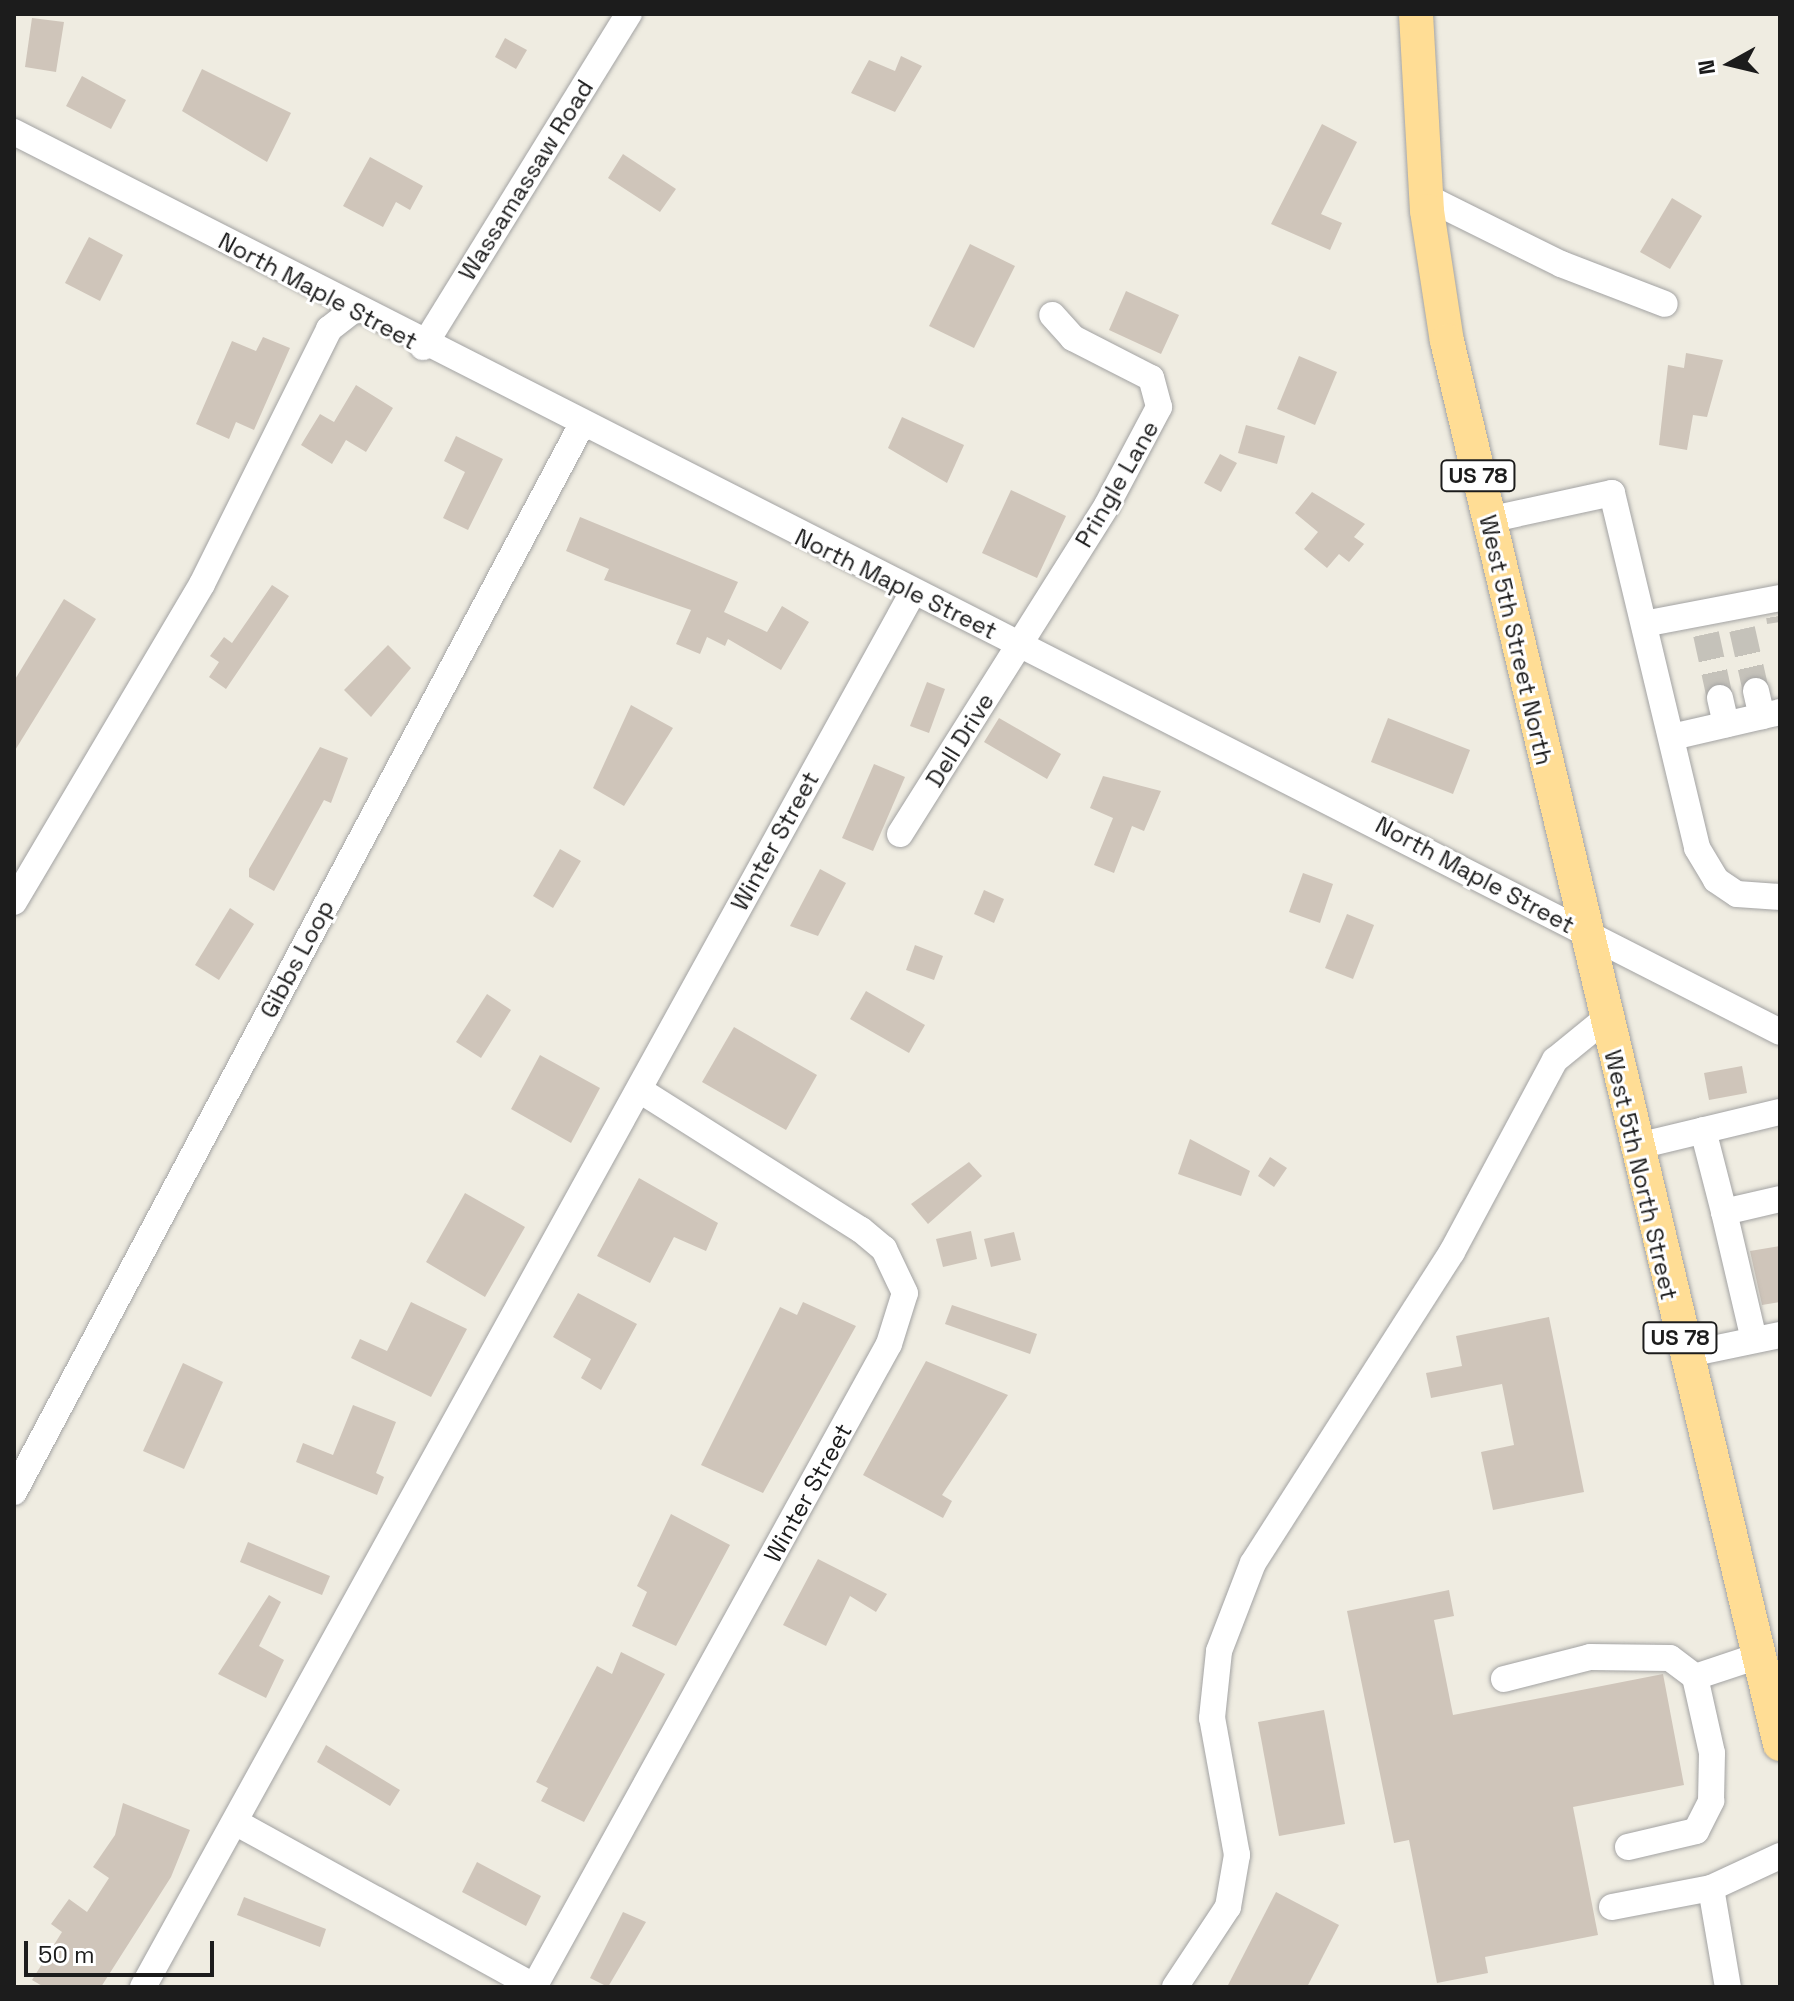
<!DOCTYPE html>
<html>
<head>
<meta charset="utf-8">
<style>
  body { margin:0 }
  #map { position:relative; width:1794px; height:2001px; overflow:hidden; background:#efece1; font-family:"Space Grotesk",sans-serif }
  div>[style] { position:absolute }
  [style*='--x'] { left:calc(var(--x)*1px); top:calc(var(--y)*1px); width:calc(var(--w)*1px); rotate:calc(var(--a)*1deg) }
  .building>* { inset:0; background:#cfc5ba }
  .minor-tunnel>* { height:26px; margin-top:-13px; transform-origin:0; background:repeating-linear-gradient(90deg,#c5c2ba 0 26px,transparent 0 39px) }
  .roads { filter:drop-shadow(0 0 2px #a3a3a3) drop-shadow(0 0 2px #a3a3a3) }
  .minor>* { height:26px; margin:-13px; padding:0 13px; transform-origin:13px; border-radius:13px; background:#fff }
  .major>* { height:34px; margin:-17px; padding:0 17px; transform-origin:17px; border-radius:17px; background:#ffdd95 }
  span { translate:-50% -50%; white-space:nowrap; text-align:center; line-height:1.15; -webkit-text-stroke:6px #fff; paint-order:stroke }
  .shield-label span { padding:2px 6px; background:#fff; border:2px solid; border-radius:6px; -webkit-text-stroke-width:0 }
  .shield-label { font-size:22px; color:#1c1c1c; font-weight:700 }
  .street-label { font-size:24px; color:#1c1c1c }
  .frame { position:absolute; inset:0; border:16px solid #1c1c1c; pointer-events:none }
  .north { position:absolute; left:1690px; top:24px; width:80px; height:80px; -webkit-text-stroke:6px #fff; paint-order:stroke; rotate:262deg; font-size:22px; font-weight:700; line-height:32px; text-align:center; color:#1c1c1c }
  .north::after { content:''; display:block; margin:auto; width:28px; height:36px; background:#1c1c1c; clip-path:polygon(50% 0,100% 100%,50% 72%,0 100%) }
  .scale { position:absolute; left:24px; top:1941px; width:190px; height:36px; box-sizing:border-box; border:4px solid #1c1c1c; border-top:0; padding-left:10px; font-size:24px; line-height:28px; white-space:nowrap; color:#1c1c1c; -webkit-text-stroke:6px #fff; paint-order:stroke }
</style>
</head>
<body>
<div id="map">
  <div class="building">
    <div style="clip-path:polygon(32px 18px,64px 22px,56px 72px,25px 67px)"></div>
    <div style="clip-path:polygon(505px 38px,527px 50px,516px 69px,495px 57px)"></div>
    <div style="clip-path:polygon(901px 56px,922px 66px,895px 112px,851px 93px,869px 60px,895px 71px)"></div>
    <div style="clip-path:polygon(202px 69px,291px 113px,267px 162px,182px 111px)"></div>
    <div style="clip-path:polygon(82px 76px,126px 100px,111px 129px,66px 106px)"></div>
    <div style="clip-path:polygon(1322px 124px,1357px 142px,1321px 214px,1342px 223px,1330px 250px,1271px 224px)"></div>
    <div style="clip-path:polygon(623px 154px,676px 189px,660px 212px,608px 178px)"></div>
    <div style="clip-path:polygon(370px 157px,423px 186px,410px 210px,396px 202px,383px 227px,343px 206px)"></div>
    <div style="clip-path:polygon(1672px 198px,1702px 216px,1670px 269px,1640px 252px)"></div>
    <div style="clip-path:polygon(89px 237px,123px 255px,100px 301px,65px 283px)"></div>
    <div style="clip-path:polygon(970px 244px,1015px 266px,974px 348px,929px 326px)"></div>
    <div style="clip-path:polygon(1126px 291px,1179px 315px,1161px 354px,1109px 330px)"></div>
    <div style="clip-path:polygon(263px 337px,290px 348px,254px 430px,236px 422px,229px 439px,196px 424px,232px 341px,256px 351px)"></div>
    <div style="clip-path:polygon(1686px 353px,1723px 360px,1707px 417px,1693px 415px,1687px 450px,1659px 445px,1668px 365px,1684px 368px)"></div>
    <div style="clip-path:polygon(1299px 356px,1337px 372px,1315px 425px,1277px 409px)"></div>
    <div style="clip-path:polygon(356px 385px,393px 408px,366px 452px,346px 440px,332px 464px,301px 445px,320px 414px,334px 422px)"></div>
    <div style="clip-path:polygon(902px 417px,964px 445px,947px 483px,888px 448px)"></div>
    <div style="clip-path:polygon(1246px 425px,1285px 436px,1277px 464px,1238px 453px)"></div>
    <div style="clip-path:polygon(456px 436px,503px 459px,468px 530px,443px 518px,465px 472px,444px 461px)"></div>
    <div style="clip-path:polygon(1220px 454px,1237px 463px,1221px 492px,1204px 483px)"></div>
    <div style="clip-path:polygon(1011px 490px,1066px 516px,1037px 578px,982px 553px)"></div>
    <div style="clip-path:polygon(1312px 492px,1365px 524px,1354px 537px,1364px 544px,1349px 562px,1339px 554px,1327px 568px,1304px 549px,1318px 532px,1295px 513px)"></div>
    <div style="clip-path:polygon(580px 517px,738px 582px,724px 612px,767px 632px,782px 606px,809px 622px,781px 670px,728px 639px,725px 646px,707px 637px,700px 654px,676px 644px,691px 610px,604px 580px,609px 569px,566px 551px)"></div>
    <div style="clip-path:polygon(272px 585px,289px 596px,226px 689px,209px 677px,219px 662px,210px 656px,224px 637px,232px 643px)"></div>
    <div style="clip-path:polygon(64px 599px,96px 619px,14px 752px,14px 681px)"></div>
    <div style="clip-path:polygon(388px 645px,411px 668px,371px 717px,344px 690px)"></div>
    <div style="clip-path:polygon(927px 682px,945px 689px,929px 733px,910px 726px)"></div>
    <div style="clip-path:polygon(631px 705px,673px 728px,624px 806px,593px 788px)"></div>
    <div style="clip-path:polygon(999px 718px,1061px 754px,1047px 779px,984px 742px)"></div>
    <div style="clip-path:polygon(1388px 718px,1470px 750px,1453px 794px,1371px 762px)"></div>
    <div style="clip-path:polygon(320px 747px,348px 758px,331px 803px,324px 800px,274px 891px,249px 877px,249px 869px)"></div>
    <div style="clip-path:polygon(874px 764px,905px 777px,873px 851px,842px 838px)"></div>
    <div style="clip-path:polygon(1103px 776px,1161px 791px,1144px 831px,1132px 826px,1114px 873px,1094px 865px,1113px 818px,1090px 808px)"></div>
    <div style="clip-path:polygon(560px 849px,581px 861px,553px 908px,533px 896px)"></div>
    <div style="clip-path:polygon(820px 869px,846px 883px,818px 936px,790px 926px)"></div>
    <div style="clip-path:polygon(1303px 873px,1333px 884px,1320px 923px,1289px 912px)"></div>
    <div style="clip-path:polygon(984px 890px,1004px 899px,994px 923px,974px 914px)"></div>
    <div style="clip-path:polygon(230px 908px,254px 924px,219px 980px,195px 965px)"></div>
    <div style="clip-path:polygon(1347px 914px,1374px 925px,1353px 979px,1325px 968px)"></div>
    <div style="clip-path:polygon(915px 945px,943px 956px,934px 980px,906px 970px)"></div>
    <div style="clip-path:polygon(866px 991px,925px 1025px,909px 1053px,850px 1019px)"></div>
    <div style="clip-path:polygon(487px 994px,511px 1010px,481px 1058px,456px 1042px)"></div>
    <div style="clip-path:polygon(734px 1027px,817px 1075px,786px 1130px,702px 1082px)"></div>
    <div style="clip-path:polygon(540px 1055px,600px 1088px,571px 1143px,511px 1109px)"></div>
    <div style="clip-path:polygon(1742px 1066px,1747px 1093px,1709px 1100px,1704px 1073px)"></div>
    <div style="clip-path:polygon(1190px 1139px,1250px 1171px,1241px 1196px,1178px 1174px)"></div>
    <div style="clip-path:polygon(1270px 1157px,1287px 1168px,1274px 1187px,1258px 1176px)"></div>
    <div style="clip-path:polygon(969px 1162px,982px 1176px,928px 1224px,911px 1204px)"></div>
    <div style="clip-path:polygon(639px 1178px,718px 1223px,706px 1251px,674px 1237px,650px 1283px,597px 1256px)"></div>
    <div style="clip-path:polygon(465px 1193px,525px 1227px,485px 1297px,426px 1262px)"></div>
    <div style="clip-path:polygon(971px 1231px,977px 1259px,943px 1267px,936px 1239px)"></div>
    <div style="clip-path:polygon(1014px 1232px,1021px 1260px,991px 1267px,984px 1239px)"></div>
    <div style="clip-path:polygon(1780px 1246px,1780px 1302px,1762px 1305px,1750px 1251px)"></div>
    <div style="clip-path:polygon(578px 1293px,637px 1324px,601px 1390px,581px 1378px,591px 1359px,553px 1337px)"></div>
    <div style="clip-path:polygon(411px 1302px,467px 1329px,431px 1397px,351px 1358px,360px 1339px,387px 1351px)"></div>
    <div style="clip-path:polygon(803px 1302px,856px 1326px,763px 1493px,701px 1465px,780px 1307px,797px 1315px)"></div>
    <div style="clip-path:polygon(952px 1305px,1037px 1334px,1030px 1354px,945px 1324px)"></div>
    <div style="clip-path:polygon(1549px 1317px,1584px 1492px,1493px 1510px,1481px 1452px,1514px 1445px,1502px 1384px,1431px 1398px,1426px 1373px,1462px 1366px,1456px 1336px)"></div>
    <div style="clip-path:polygon(926px 1361px,1008px 1395px,942px 1495px,952px 1501px,943px 1518px,863px 1475px)"></div>
    <div style="clip-path:polygon(183px 1363px,223px 1382px,184px 1469px,143px 1451px)"></div>
    <div style="clip-path:polygon(353px 1405px,396px 1422px,376px 1473px,384px 1477px,377px 1495px,296px 1462px,303px 1443px,333px 1455px)"></div>
    <div style="clip-path:polygon(671px 1514px,730px 1545px,676px 1646px,632px 1626px,647px 1592px,637px 1586px)"></div>
    <div style="clip-path:polygon(248px 1542px,330px 1576px,322px 1595px,240px 1562px)"></div>
    <div style="clip-path:polygon(818px 1559px,887px 1594px,876px 1612px,850px 1596px,826px 1646px,783px 1625px)"></div>
    <div style="clip-path:polygon(1449px 1590px,1454px 1616px,1434px 1620px,1453px 1715px,1663px 1674px,1684px 1785px,1573px 1807px,1598px 1935px,1485px 1957px,1488px 1973px,1437px 1983px,1409px 1840px,1394px 1843px,1347px 1611px)"></div>
    <div style="clip-path:polygon(269px 1595px,281px 1602px,259px 1646px,284px 1660px,266px 1698px,218px 1674px)"></div>
    <div style="clip-path:polygon(621px 1652px,665px 1674px,584px 1822px,541px 1801px,548px 1788px,536px 1782px,597px 1666px,612px 1674px)"></div>
    <div style="clip-path:polygon(1324px 1710px,1345px 1824px,1279px 1836px,1258px 1722px)"></div>
    <div style="clip-path:polygon(326px 1745px,400px 1790px,390px 1806px,317px 1762px)"></div>
    <div style="clip-path:polygon(123px 1803px,190px 1830px,171px 1877px,101px 1987px,44px 1987px,32px 1980px,62px 1932px,51px 1924px,69px 1899px,87px 1912px,109px 1878px,93px 1867px,115px 1835px)"></div>
    <div style="clip-path:polygon(477px 1862px,541px 1896px,526px 1926px,462px 1892px)"></div>
    <div style="clip-path:polygon(1276px 1892px,1339px 1925px,1307px 1987px,1227px 1987px)"></div>
    <div style="clip-path:polygon(244px 1897px,326px 1929px,320px 1947px,237px 1915px)"></div>
    <div style="clip-path:polygon(623px 1912px,646px 1922px,608px 1987px,590px 1978px)"></div>
  </div>
  <div class="minor-tunnel">
    <div style="--x:1779;--y:616;--w:6;--a:81"></div>
    <div style="--x:1742;--y:629;--w:64;--a:77.3"></div>
    <div style="--x:1706;--y:634;--w:66;--a:77.7"></div>
  </div>
  <div class="roads">
    <div class="minor">
      <div style="--x:14;--y:132;--w:1982;--a:27"></div>
      <div style="--x:1426;--y:197;--w:151;--a:26.4"></div>
      <div style="--x:1561;--y:264;--w:111;--a:21"></div>
      <div style="--x:423;--y:347;--w:392;--a:-58.3"></div>
      <div style="--x:1488;--y:520;--w:127;--a:-12.3"></div>
      <div style="--x:1612;--y:493;--w:365;--a:76.5"></div>
      <div style="--x:1697;--y:848;--w:37;--a:59"></div>
      <div style="--x:1716;--y:880;--w:25;--a:34"></div>
      <div style="--x:1737;--y:894;--w:43;--a:4"></div>
      <div style="--x:1649;--y:623;--w:133;--a:-10.8"></div>
      <div style="--x:1756;--y:691;--w:26;--a:77"></div>
      <div style="--x:1720;--y:698;--w:27;--a:77"></div>
      <div style="--x:1672;--y:737;--w:111;--a:-13"></div>
      <div style="--x:900;--y:834;--w:389;--a:-57.8"></div>
      <div style="--x:1107;--y:505;--w:111;--a:-62"></div>
      <div style="--x:1159;--y:407;--w:30;--a:-105"></div>
      <div style="--x:1151;--y:378;--w:88;--a:-152.9"></div>
      <div style="--x:1073;--y:338;--w:31;--a:-132"></div>
      <div style="--x:14;--y:902;--w:369;--a:-59.4"></div>
      <div style="--x:202;--y:584;--w:285;--a:-63.5"></div>
      <div style="--x:329;--y:329;--w:33;--a:-38"></div>
      <div style="--x:1703;--y:1130;--w:85;--a:75.6"></div>
      <div style="--x:1724;--y:1212;--w:57;--a:-13.1"></div>
      <div style="--x:1634;--y:1147;--w:150;--a:-13.5"></div>
      <div style="--x:1724;--y:1212;--w:131;--a:76.8"></div>
      <div style="--x:1684;--y:1355;--w:98;--a:-11.8"></div>
      <div style="--x:14;--y:1492;--w:1207;--a:-61.99"></div>
      <div style="--x:1504;--y:1679;--w:89;--a:-14.3"></div>
      <div style="--x:1590;--y:1657;--w:80;--a:0.7"></div>
      <div style="--x:1670;--y:1658;--w:31;--a:37"></div>
      <div style="--x:1695;--y:1677;--w:66;--a:-18.4"></div>
      <div style="--x:235;--y:1822;--w:342;--a:28.8"></div>
      <div style="--x:1628;--y:1847;--w:70;--a:-13.2"></div>
      <div style="--x:1696;--y:1831;--w:34;--a:-63"></div>
      <div style="--x:1711;--y:1801;--w:48;--a:-88.8"></div>
      <div style="--x:1712;--y:1753;--w:78;--a:-102.6"></div>
      <div style="--x:1711;--y:1888;--w:100;--a:80.3"></div>
      <div style="--x:1612;--y:1907;--w:101;--a:-10.9"></div>
      <div style="--x:1711;--y:1888;--w:76;--a:-24.9"></div>
      <div style="--x:143;--y:1987;--w:1591;--a:-61.1"></div>
      <div style="--x:534;--y:1987;--w:734;--a:-61.1"></div>
      <div style="--x:889;--y:1344;--w:53;--a:-72.6"></div>
      <div style="--x:905;--y:1293;--w:49;--a:-115.5"></div>
      <div style="--x:884;--y:1249;--w:30;--a:-140"></div>
      <div style="--x:861;--y:1230;--w:260;--a:-147.7"></div>
      <div style="--x:1175;--y:1987;--w:96;--a:-56.5"></div>
      <div style="--x:1228;--y:1907;--w:53;--a:-80.2"></div>
      <div style="--x:1237;--y:1855;--w:139;--a:-100.3"></div>
      <div style="--x:1212;--y:1718;--w:67;--a:-84"></div>
      <div style="--x:1219;--y:1651;--w:94;--a:-68.9"></div>
      <div style="--x:1253;--y:1563;--w:369;--a:-57.4"></div>
      <div style="--x:1452;--y:1252;--w:218;--a:-61.8"></div>
      <div style="--x:1555;--y:1060;--w:63;--a:-39.2"></div>
    </div>
    <div class="major">
      <div style="--x:1416;--y:14;--w:197;--a:86.8"></div>
      <div style="--x:1427;--y:211;--w:132;--a:81.3"></div>
      <div style="--x:1447;--y:341;--w:1442;--a:76.65"></div>
    </div>
  </div>
  <div class="shield-label">
    <span style="left:1478px;top:476px">US 78</span>
    <span style="left:1680px;top:1338px">US 78</span>
  </div>
  <div class="street-label">
    <span style="left:526px;top:180px;rotate:-58deg">Wassamassaw Road</span>
    <span style="left:318px;top:291px;rotate:28deg">North Maple Street</span>
    <span style="left:1117px;top:484px;rotate:-60deg">Pringle Lane</span>
    <span style="left:896px;top:584px;rotate:26deg">North Maple Street</span>
    <span style="left:1516px;top:640px;rotate:77deg">West 5th Street North</span>
    <span style="left:960px;top:740px;rotate:-58deg">Dell Drive</span>
    <span style="left:775px;top:841px;rotate:-61deg">Winter Street</span>
    <span style="left:1475px;top:875px;rotate:28deg">North Maple Street</span>
    <span style="left:297px;top:959px;rotate:-62deg">Gibbs Loop</span>
    <span style="left:1641px;top:1175px;rotate:77deg">West 5th North Street</span>
    <span style="left:808px;top:1493px;rotate:-61deg">Winter Street</span>
  </div>
  <div class="frame"></div>
  <div class="north">N</div>
  <div class="scale">50 m</div>
</div>
</body>
</html>
